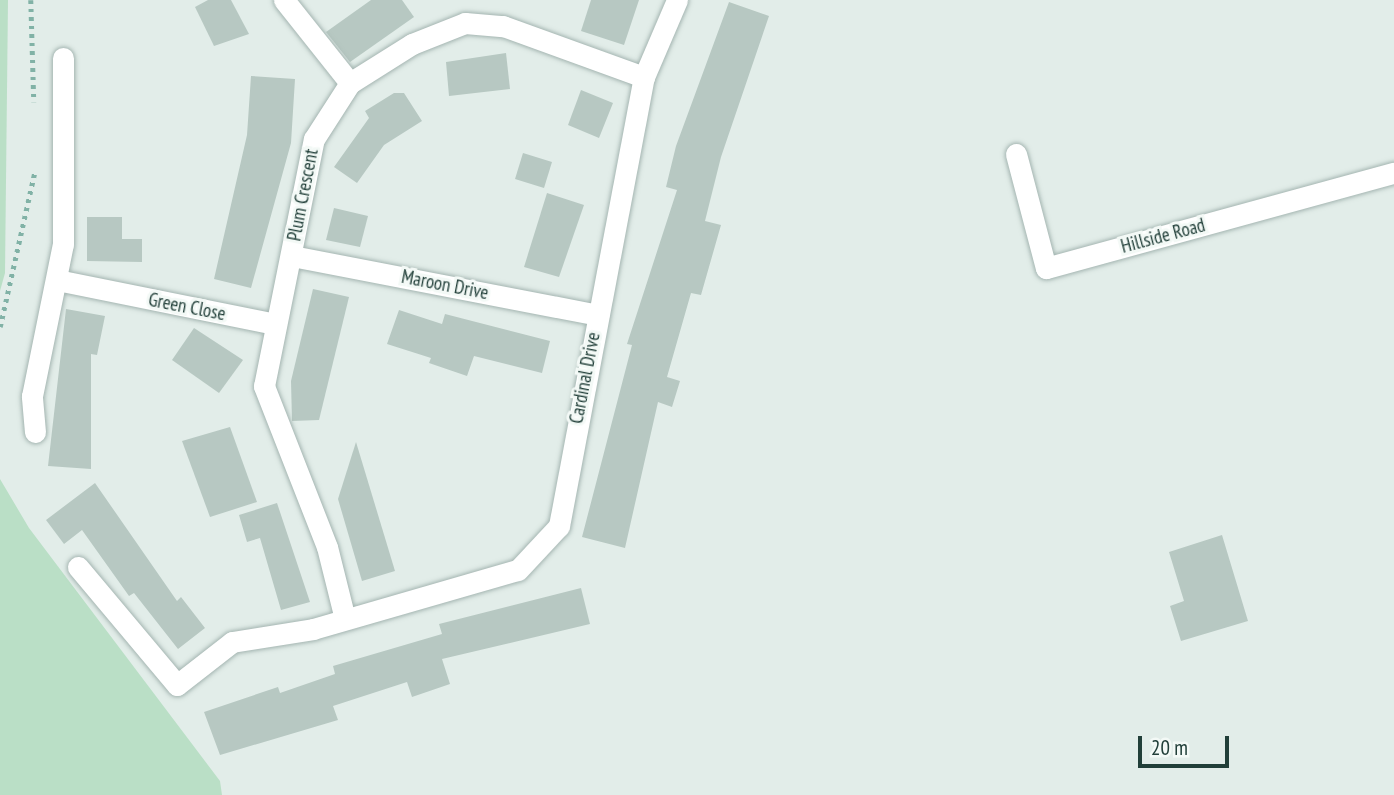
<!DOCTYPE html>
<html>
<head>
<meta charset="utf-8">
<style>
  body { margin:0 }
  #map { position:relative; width:1394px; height:795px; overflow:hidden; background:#e2ede9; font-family:"PT Sans Narrow",sans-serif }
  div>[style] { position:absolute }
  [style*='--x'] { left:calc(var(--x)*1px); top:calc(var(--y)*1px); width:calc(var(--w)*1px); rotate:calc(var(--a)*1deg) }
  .green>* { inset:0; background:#badfc6 }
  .building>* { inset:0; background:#b7c8c2 }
  .path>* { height:4.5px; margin-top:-2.25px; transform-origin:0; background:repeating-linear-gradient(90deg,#81b2a6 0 3.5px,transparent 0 8.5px) }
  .roads { filter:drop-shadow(0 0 2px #a4b5b1) drop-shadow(0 0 2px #a4b5b1) }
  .minor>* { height:21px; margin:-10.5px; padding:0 10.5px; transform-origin:10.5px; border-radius:10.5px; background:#fff }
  span { translate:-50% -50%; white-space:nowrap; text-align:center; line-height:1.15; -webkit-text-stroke:6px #f3f9f6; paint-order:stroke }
  .street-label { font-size:19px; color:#213f39 }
  .scale { position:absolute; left:1138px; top:736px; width:91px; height:32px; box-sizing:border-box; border:4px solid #213f39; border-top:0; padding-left:9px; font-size:21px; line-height:24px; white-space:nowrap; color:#213f39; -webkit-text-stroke:5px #f3f9f6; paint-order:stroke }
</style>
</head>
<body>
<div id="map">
  <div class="green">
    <div style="clip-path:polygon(0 0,8px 0,5px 273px,0 291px)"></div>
    <div style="clip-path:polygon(0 479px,29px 528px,220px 781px,222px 795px,0 795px)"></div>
  </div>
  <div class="building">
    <div style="clip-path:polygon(208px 0,231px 0,249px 34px,214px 46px,195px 7px)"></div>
    <div style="clip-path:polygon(371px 0,402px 0,414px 17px,350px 62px,326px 32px)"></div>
    <div style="clip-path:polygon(591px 0,639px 0,624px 45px,581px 31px)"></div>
    <div style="clip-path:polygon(729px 2px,769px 16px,721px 157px,705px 221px,721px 225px,701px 295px,691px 293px,667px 377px,680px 381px,672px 407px,658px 402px,625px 548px,582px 537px,632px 345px,627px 344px,677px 190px,666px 187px,676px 146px)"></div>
    <div style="clip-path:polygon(506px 53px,510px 89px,449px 96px,446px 62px)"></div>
    <div style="clip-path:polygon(251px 76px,295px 79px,291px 143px,251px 288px,214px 279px,247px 135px)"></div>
    <div style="clip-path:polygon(581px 90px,613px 103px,599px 138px,568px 125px)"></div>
    <div style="clip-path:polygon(394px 93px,404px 93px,422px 121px,384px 145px,357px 183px,334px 167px,369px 118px,365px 111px)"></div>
    <div style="clip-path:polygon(523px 153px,552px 162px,544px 188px,515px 179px)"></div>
    <div style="clip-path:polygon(547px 193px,584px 205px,559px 277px,524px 267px)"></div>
    <div style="clip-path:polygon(334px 208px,368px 216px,360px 247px,326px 240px)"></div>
    <div style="clip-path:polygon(87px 217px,122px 217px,122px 239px,142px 239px,142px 262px,87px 261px)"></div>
    <div style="clip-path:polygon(313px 289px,349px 297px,319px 420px,292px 421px,291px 381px)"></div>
    <div style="clip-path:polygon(66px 309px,105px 316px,97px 355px,91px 354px,91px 469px,48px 466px)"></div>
    <div style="clip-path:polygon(399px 310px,442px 324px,445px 314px,550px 341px,542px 373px,474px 356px,467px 376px,429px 363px,431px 358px,387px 344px)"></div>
    <div style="clip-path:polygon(194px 328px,243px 360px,219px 393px,172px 360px)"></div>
    <div style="clip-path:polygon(230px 427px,257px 502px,210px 517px,182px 441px)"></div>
    <div style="clip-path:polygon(356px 442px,395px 571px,362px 581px,338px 499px)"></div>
    <div style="clip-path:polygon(95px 483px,177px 601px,181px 597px,205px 628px,178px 649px,134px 593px,129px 596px,82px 530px,64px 544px,46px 520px)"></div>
    <div style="clip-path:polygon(277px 503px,310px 602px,281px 610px,260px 538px,247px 542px,239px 515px)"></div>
    <div style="clip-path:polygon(1222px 535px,1248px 621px,1181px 641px,1170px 606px,1184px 601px,1169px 552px)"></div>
    <div style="clip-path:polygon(581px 588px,590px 624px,442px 659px,450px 684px,412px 697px,407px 682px,333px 706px,338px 720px,220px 755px,204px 712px,278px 687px,280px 693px,335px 674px,333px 666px,442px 634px,439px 624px)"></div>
  </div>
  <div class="path">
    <div style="--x:31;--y:0;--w:102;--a:88.3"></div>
    <div style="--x:0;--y:327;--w:160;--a:-77.4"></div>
  </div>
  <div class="roads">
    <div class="minor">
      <div style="--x:284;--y:0;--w:106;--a:51.5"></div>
      <div style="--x:1016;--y:154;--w:118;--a:75.3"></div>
      <div style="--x:1046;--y:268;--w:361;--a:-15.3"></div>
      <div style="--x:292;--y:256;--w:312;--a:10.9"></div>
      <div style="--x:57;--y:280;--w:222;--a:11.4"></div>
      <div style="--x:35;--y:432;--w:36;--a:-95"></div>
      <div style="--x:32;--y:396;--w:155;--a:-78.5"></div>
      <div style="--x:63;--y:244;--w:186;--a:-90"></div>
      <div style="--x:78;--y:567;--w:154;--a:50"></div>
      <div style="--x:177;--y:685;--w:70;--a:-38"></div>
      <div style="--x:232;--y:642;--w:82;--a:-9.1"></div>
      <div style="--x:313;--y:629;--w:213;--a:-16.1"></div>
      <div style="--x:518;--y:570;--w:60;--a:-47"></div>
      <div style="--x:559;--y:526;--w:457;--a:-79.3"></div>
      <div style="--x:644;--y:77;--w:84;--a:-66.8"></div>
      <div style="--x:345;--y:619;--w:74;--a:-104"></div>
      <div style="--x:327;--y:547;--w:173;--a:-111.4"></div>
      <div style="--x:264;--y:386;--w:252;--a:-78.6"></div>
      <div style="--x:314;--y:139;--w:67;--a:-57.3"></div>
      <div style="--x:350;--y:83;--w:73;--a:-32.2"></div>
      <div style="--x:412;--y:44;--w:57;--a:-21.6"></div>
      <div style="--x:465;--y:23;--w:38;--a:5"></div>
      <div style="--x:503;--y:26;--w:150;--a:19.9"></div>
    </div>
  </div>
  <div class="street-label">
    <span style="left:303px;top:195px;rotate:-79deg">Plum Crescent</span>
    <span style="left:1163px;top:236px;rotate:-15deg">Hillside Road</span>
    <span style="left:445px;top:285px;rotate:11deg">Maroon Drive</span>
    <span style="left:187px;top:307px;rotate:11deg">Green Close</span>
    <span style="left:585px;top:378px;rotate:-79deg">Cardinal Drive</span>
  </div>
  <div class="scale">20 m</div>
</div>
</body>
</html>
